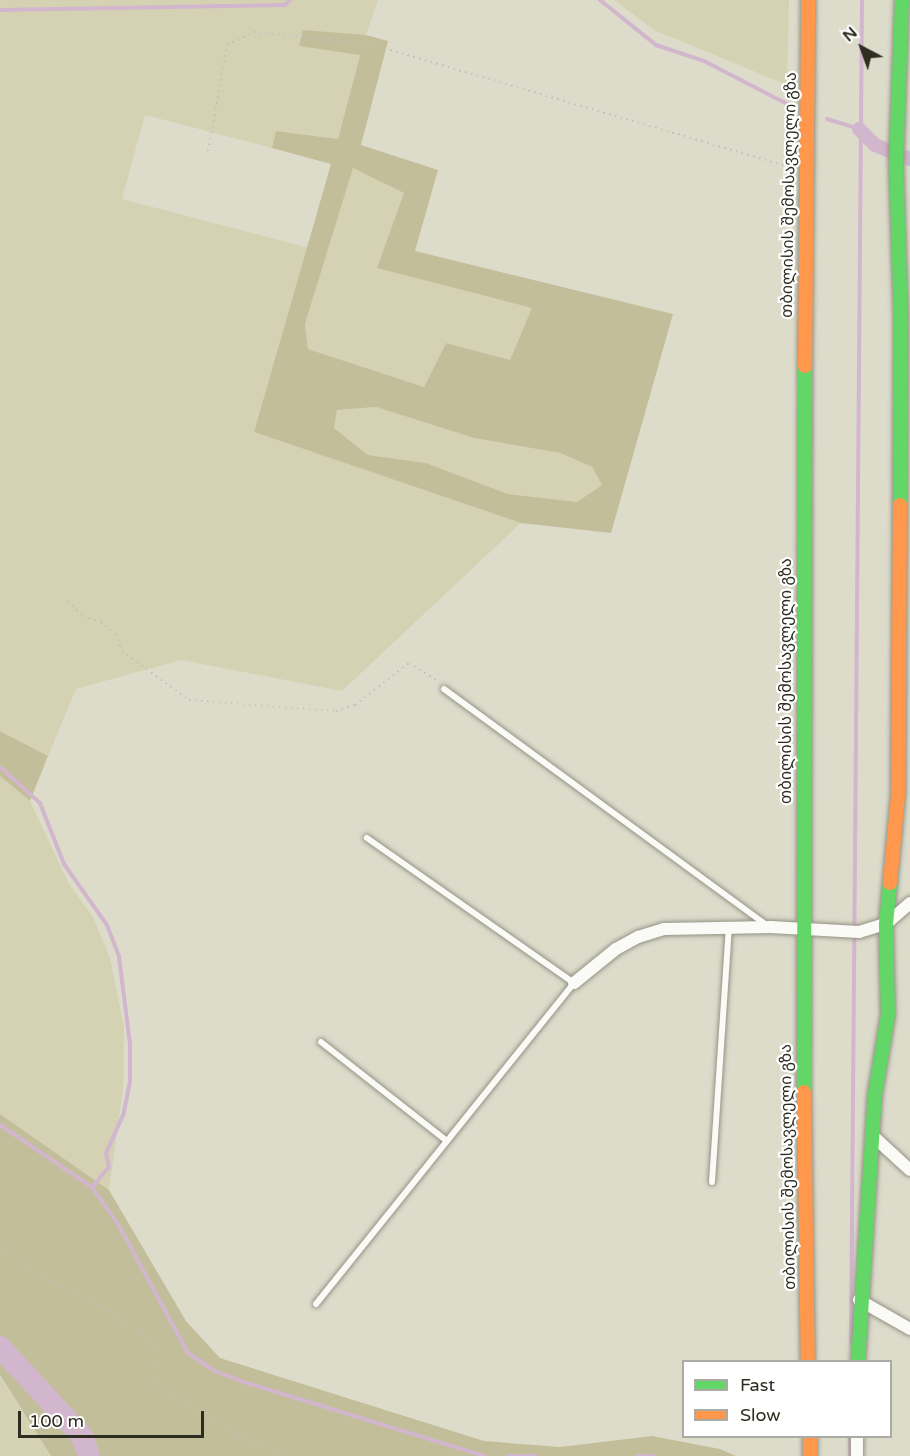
<!DOCTYPE html>
<html>
<head>
<meta charset="utf-8">
<style>
  body { margin:0 }
  #map { position:relative; width:910px; height:1456px; overflow:hidden; background:#dddccb; font-family:"Varela Round","Noto Sans Georgian",sans-serif }
  div>[style] { position:absolute }
  [style*='--x'] { left:calc(var(--x)*1px); top:calc(var(--y)*1px); width:calc(var(--w)*1px); rotate:calc(var(--a)*1deg) }
  .green>* { inset:0; background:#d5d2b4 }
  .forest>* { inset:0; background:#c3be9a }
  .stream>* { height:4px; margin:-2px; padding:0 2px; transform-origin:2px; border-radius:2px; background:#d2b6cd }
  .canal>* { height:14px; margin:-7px; padding:0 7px; transform-origin:7px; border-radius:7px; background:#d2b6cd }
  .river>* { height:22px; margin:-11px; padding:0 11px; transform-origin:11px; border-radius:11px; background:#d2b6cd }
  .path>* { height:2px; margin-top:-1px; transform-origin:0; background:repeating-linear-gradient(90deg,#c1c1bb 0 1.5px,transparent 0 6px) }
  .roads { filter:drop-shadow(0 0 2px #949386) drop-shadow(0 0 2px #949386) }
  .lane>* { height:6px; margin:-3px; padding:0 3px; transform-origin:3px; border-radius:3px; background:#fafaf7 }
  .street>* { height:12px; margin:-6px; padding:0 6px; transform-origin:6px; border-radius:6px; background:#fafaf7 }
  .fast>* { height:14px; margin:-7px; padding:0 7px; transform-origin:7px; border-radius:7px; background:#63d668 }
  .slow>* { height:14px; margin:-7px; padding:0 7px; transform-origin:7px; border-radius:7px; background:#ff974d }
  span { translate:-50% -50%; white-space:nowrap; text-align:center; line-height:1.15; -webkit-text-stroke:4.5px #fff; paint-order:stroke }
  .street-label { font-size:16px; color:#2d2c20 }
  .legend { position:absolute; left:682px; top:1360px; width:210px; height:78px; box-sizing:border-box; background:#fff; border:2px solid #ababa6; margin:0; padding:8px 10px; list-style:none; font-size:18px; color:#2d2c20 }
  .legend li { display:flex; align-items:center; gap:12px; height:30px }
  .legend b { width:30px; border:2px solid #ababa6 }
  .north { position:absolute; left:832px; top:18px; width:60px; height:60px; -webkit-text-stroke:4px #fff; paint-order:stroke; rotate:319deg; font-size:16px; font-weight:700; line-height:24px; text-align:center; color:#2d2c20 }
  .north::after { content:''; display:block; margin:auto; width:21px; height:27px; background:#2d2c20; clip-path:polygon(50% 0,100% 100%,50% 72%,0 100%) }
  .scale { position:absolute; left:18px; top:1411px; width:186px; height:27px; box-sizing:border-box; border:3px solid #2d2c20; border-top:0; padding-left:8px; font-size:18px; line-height:21px; white-space:nowrap; color:#2d2c20; -webkit-text-stroke:4px #fff; paint-order:stroke }
</style>
</head>
<body>
<div id="map">
  <div class="green">
    <div style="clip-path:polygon(0 0,378px 0,366px 35px,303px 31px,299px 46px,360px 54px,338px 139px,277px 131px,272px 148px,145px 115px,122px 199px,309px 248px,254px 432px,521px 523px,342px 691px,181px 660px,76px 689px,48px 756px,0 731px)"></div>
    <div style="clip-path:polygon(614px 0,789px 0,787px 85px,654px 30px)"></div>
    <div style="clip-path:polygon(353px 167px,404px 193px,378px 268px,533px 308px,510px 360px,446px 343px,424px 387px,308px 349px,305px 324px)"></div>
    <div style="clip-path:polygon(376px 407px,474px 438px,560px 453px,592px 467px,602px 485px,577px 502px,508px 494px,426px 463px,368px 455px,334px 428px,337px 410px)"></div>
    <div style="clip-path:polygon(0 776px,30px 801px,69px 884px,93px 917px,110px 958px,124px 1027px,123px 1089px,109px 1190px,0 1114px)"></div>
    <div style="clip-path:polygon(0 1375px,1px 1378px,51px 1456px,0 1456px)"></div>
  </div>
  <div class="forest">
    <div style="clip-path:polygon(evenodd,303px 30px,366px 35px,388px 41px,361px 145px,438px 170px,415px 251px,673px 314px,611px 533px,521px 523px,254px 432px,331px 164px,272px 148px,276px 131px,338px 139px,360px 55px,299px 46px,303px 30px,353px 168px,404px 193px,377px 268px,532px 308px,510px 360px,446px 343px,424px 387px,308px 349px,305px 324px,353px 168px,303px 30px,376px 407px,474px 438px,560px 453px,592px 467px,602px 485px,577px 502px,508px 494px,426px 463px,368px 455px,334px 428px,337px 410px,376px 407px)"></div>
    <div style="clip-path:polygon(0 731px,48px 756px,30px 801px,0 776px)"></div>
    <div style="clip-path:polygon(0 1114px,109px 1190px,186px 1321px,220px 1358px,484px 1441px,560px 1447px,652px 1436px,720px 1449px,736px 1456px,51px 1456px,0 1375px)"></div>
  </div>
  <div class="stream">
    <div style="--x:600;--y:0;--w:72;--a:38.8"></div>
    <div style="--x:656;--y:45;--w:51;--a:18.4"></div>
    <div style="--x:704;--y:61;--w:98;--a:27.3"></div>
    <div style="--x:0;--y:10;--w:285;--a:-1"></div>
    <div style="--x:285;--y:5;--w:7;--a:-45"></div>
    <div style="--x:827;--y:119;--w:34;--a:17"></div>
    <div style="--x:0;--y:767;--w:54;--a:42"></div>
    <div style="--x:40;--y:803;--w:66;--a:68.5"></div>
    <div style="--x:64;--y:864;--w:75;--a:54.8"></div>
    <div style="--x:107;--y:925;--w:34;--a:69"></div>
    <div style="--x:119;--y:957;--w:88;--a:82.8"></div>
    <div style="--x:130;--y:1044;--w:37;--a:90"></div>
    <div style="--x:130;--y:1081;--w:33;--a:101"></div>
    <div style="--x:124;--y:1113;--w:44;--a:114.2"></div>
    <div style="--x:106;--y:1153;--w:14;--a:78"></div>
    <div style="--x:109;--y:1167;--w:26;--a:130"></div>
    <div style="--x:0;--y:1125;--w:111;--a:34"></div>
    <div style="--x:92;--y:1187;--w:45;--a:54.9"></div>
    <div style="--x:118;--y:1224;--w:147;--a:61.5"></div>
    <div style="--x:188;--y:1353;--w:32;--a:34"></div>
    <div style="--x:215;--y:1371;--w:34;--a:21"></div>
    <div style="--x:247;--y:1383;--w:249;--a:17.1"></div>
    <div style="--x:851;--y:1343;--w:1343;--a:-89.53"></div>
    <div style="--x:508;--y:1456;--w:28;--a:0"></div>
    <div style="--x:637;--y:1456;--w:16;--a:0"></div>
    <div style="--x:850;--y:1456;--w:20;--a:-90"></div>
  </div>
  <div class="canal">
    <div style="--x:859;--y:129;--w:23;--a:45"></div>
    <div style="--x:875;--y:145;--w:38;--a:22"></div>
  </div>
  <div class="river">
    <div style="--x:0;--y:1347;--w:121;--a:47.3"></div>
    <div style="--x:82;--y:1436;--w:21;--a:71"></div>
  </div>
  <div class="path">
    <div style="--x:208;--y:151;--w:108;--a:-79.8"></div>
    <div style="--x:227;--y:45;--w:30;--a:-26"></div>
    <div style="--x:254;--y:32;--w:120;--a:6.2"></div>
    <div style="--x:373;--y:45;--w:435;--a:16.3"></div>
    <div style="--x:68;--y:601;--w:21;--a:45"></div>
    <div style="--x:83;--y:616;--w:19;--a:18"></div>
    <div style="--x:101;--y:622;--w:19;--a:39"></div>
    <div style="--x:116;--y:634;--w:18;--a:71"></div>
    <div style="--x:122;--y:651;--w:83;--a:36.2"></div>
    <div style="--x:189;--y:700;--w:147;--a:4.3"></div>
    <div style="--x:336;--y:711;--w:20;--a:-18"></div>
    <div style="--x:355;--y:705;--w:68;--a:-37.9"></div>
    <div style="--x:409;--y:663;--w:34;--a:32"></div>
    <div style="--x:0;--y:1247;--w:68;--a:34.2"></div>
    <div style="--x:56;--y:1285;--w:67;--a:25.8"></div>
    <div style="--x:116;--y:1314;--w:31;--a:36"></div>
    <div style="--x:141;--y:1332;--w:20;--a:53"></div>
    <div style="--x:153;--y:1348;--w:35;--a:92"></div>
    <div style="--x:152;--y:1383;--w:101;--a:31.6"></div>
    <div style="--x:238;--y:1436;--w:54;--a:21.8"></div>
  </div>
  <div class="roads">
    <div class="lane">
      <div style="--x:444;--y:689;--w:401;--a:36.2"></div>
      <div style="--x:321;--y:1042;--w:160;--a:38.2"></div>
      <div style="--x:712;--y:1182;--w:255;--a:-86.2"></div>
      <div style="--x:316;--y:1304;--w:412;--a:-51.2"></div>
      <div style="--x:574;--y:983;--w:253;--a:-145"></div>
    </div>
    <div class="street">
      <div style="--x:574;--y:983;--w:54;--a:-39"></div>
      <div style="--x:616;--y:949;--w:25;--a:-29"></div>
      <div style="--x:638;--y:937;--w:27;--a:-17"></div>
      <div style="--x:664;--y:929;--w:107;--a:-1.1"></div>
      <div style="--x:771;--y:927;--w:88;--a:3.3"></div>
      <div style="--x:859;--y:932;--w:28;--a:-17"></div>
      <div style="--x:886;--y:924;--w:32;--a:-41"></div>
      <div style="--x:873;--y:1136;--w:50;--a:42.6"></div>
      <div style="--x:859;--y:1300;--w:59;--a:29.6"></div>
      <div style="--x:857;--y:1456;--w:20;--a:-90"></div>
    </div>
    <div class="fast">
      <div style="--x:900;--y:505;--w:184;--a:-89.7"></div>
      <div style="--x:901;--y:321;--w:158;--a:-91.8"></div>
      <div style="--x:896;--y:163;--w:163;--a:-87.9"></div>
      <div style="--x:804;--y:1092;--w:726;--a:-89.92"></div>
      <div style="--x:858;--y:1362;--w:269;--a:-86.4"></div>
      <div style="--x:875;--y:1094;--w:80;--a:-80.7"></div>
      <div style="--x:888;--y:1015;--w:91;--a:-91.3"></div>
      <div style="--x:886;--y:924;--w:41;--a:-84.4"></div>
    </div>
    <div class="slow">
      <div style="--x:805;--y:366;--w:366;--a:-89.5"></div>
      <div style="--x:890;--y:883;--w:88;--a:-84.8"></div>
      <div style="--x:898;--y:795;--w:290;--a:-89.6"></div>
      <div style="--x:804;--y:1092;--w:270;--a:89.2"></div>
      <div style="--x:810;--y:1436;--w:20;--a:90"></div>
    </div>
  </div>
  <div class="street-label">
    <span style="left:789px;top:195px;rotate:-89deg">თბილისის შემოსავლელი გზა</span>
    <span style="left:786px;top:681px;rotate:-90deg">თბილისის შემოსავლელი გზა</span>
    <span style="left:788px;top:1167px;rotate:-91deg">თბილისის შემოსავლელი გზა</span>
  </div>
  <ul class="legend">
  <li><b style="height:8px;background:#63d668"></b>Fast</li>
  <li><b style="height:8px;background:#ff974d"></b>Slow</li>
  </ul>
  <div class="north">N</div>
  <div class="scale">100 m</div>
</div>
</body>
</html>
